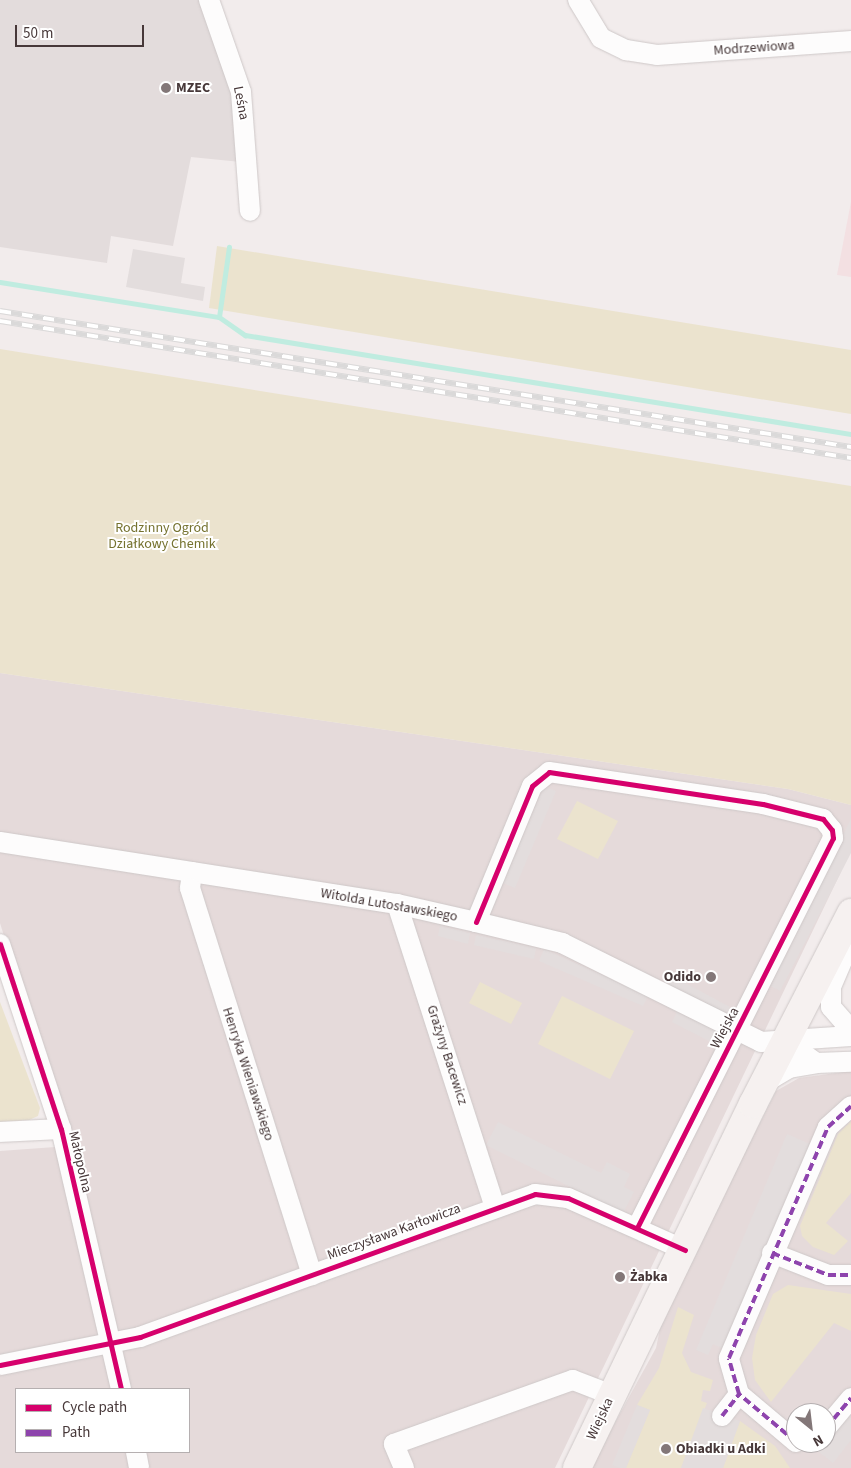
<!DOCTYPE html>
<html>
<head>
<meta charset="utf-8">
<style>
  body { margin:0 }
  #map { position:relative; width:851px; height:1468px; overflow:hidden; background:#f2ecec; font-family:"Source Sans 3",sans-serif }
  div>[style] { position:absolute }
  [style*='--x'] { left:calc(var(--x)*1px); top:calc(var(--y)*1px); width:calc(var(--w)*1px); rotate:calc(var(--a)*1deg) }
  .residential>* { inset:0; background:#e5dada }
  .commercial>* { inset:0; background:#f3e0e2 }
  .industrial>* { inset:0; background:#e3dcdc }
  .green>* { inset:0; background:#ebe3ce }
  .parking>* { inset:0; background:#e3dddd }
  .stream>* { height:5px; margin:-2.5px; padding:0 2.5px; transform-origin:2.5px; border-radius:2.5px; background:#c0ece0 }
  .roads { filter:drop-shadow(0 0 1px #cec8c8) drop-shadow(0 0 1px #cec8c8) }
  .street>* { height:20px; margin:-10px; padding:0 10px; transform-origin:10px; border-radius:10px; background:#fdfcfc }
  .secondary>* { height:28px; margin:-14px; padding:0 14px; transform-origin:14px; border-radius:14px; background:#f6f1f0 }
  .rail>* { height:5.5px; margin-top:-2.75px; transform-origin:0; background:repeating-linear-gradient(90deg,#fff 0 11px,#dad9d9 0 22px); box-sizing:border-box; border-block:1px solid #dad9d9 }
  .quiet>* { height:4px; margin-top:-2px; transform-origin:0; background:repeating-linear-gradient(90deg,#8e44ad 0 8px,transparent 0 12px) }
  .cycleway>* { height:5px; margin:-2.5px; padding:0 2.5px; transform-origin:2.5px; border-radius:2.5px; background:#d6006c }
  .dots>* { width:14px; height:14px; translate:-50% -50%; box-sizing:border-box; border:2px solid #fff; border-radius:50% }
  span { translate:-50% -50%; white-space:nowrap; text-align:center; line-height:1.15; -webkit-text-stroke:4px #fff; paint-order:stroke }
  .street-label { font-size:14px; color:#473839 }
  .poi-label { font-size:14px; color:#473839; font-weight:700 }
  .left { translate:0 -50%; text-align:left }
  .right { translate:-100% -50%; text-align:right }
  .park-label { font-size:14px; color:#75722f }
  .legend { position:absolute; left:15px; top:1388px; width:175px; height:65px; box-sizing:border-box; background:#fff; border:1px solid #b5afb0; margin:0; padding:6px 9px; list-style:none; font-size:15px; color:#473839 }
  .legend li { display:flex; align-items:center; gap:10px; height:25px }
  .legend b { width:25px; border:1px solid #b5afb0 }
  .north { position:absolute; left:786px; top:1403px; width:50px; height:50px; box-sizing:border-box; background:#fff; border:1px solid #b5afb0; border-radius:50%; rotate:151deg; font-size:14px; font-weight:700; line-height:20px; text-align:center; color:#473839 }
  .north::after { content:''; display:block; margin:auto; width:18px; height:22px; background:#837778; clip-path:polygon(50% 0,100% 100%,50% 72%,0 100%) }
  .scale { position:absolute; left:15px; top:25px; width:129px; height:22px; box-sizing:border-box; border:2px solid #473839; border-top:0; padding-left:6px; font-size:15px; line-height:18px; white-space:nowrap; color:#473839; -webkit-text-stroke:4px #fff; paint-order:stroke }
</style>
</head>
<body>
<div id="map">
  <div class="residential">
    <div style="clip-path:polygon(evenodd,0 673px,788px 789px,851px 805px,851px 851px,555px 1468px,0 1468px,0 1151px,69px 1146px,0 923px,0 673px,16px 1389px,189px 1389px,189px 1452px,16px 1452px,16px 1389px)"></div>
    <div style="clip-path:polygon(evenodd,851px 1071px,851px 1468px,590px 1468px,656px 1348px,663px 1315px,776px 1091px,799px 1078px,851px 1071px,796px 1413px,826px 1413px,826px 1443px,796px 1443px,796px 1413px)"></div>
  </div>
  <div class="commercial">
    <div style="clip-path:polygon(851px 202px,851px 277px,837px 275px)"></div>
  </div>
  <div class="industrial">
    <div style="clip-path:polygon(0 0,201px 0,234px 86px,241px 162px,191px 157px,173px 246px,111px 236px,107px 263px,0 247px)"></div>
  </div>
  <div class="green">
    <div style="clip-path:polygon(217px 246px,851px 350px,851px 414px,209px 308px)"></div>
    <div style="clip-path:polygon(0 349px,851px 486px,851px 805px,788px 789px,0 673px)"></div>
    <div style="clip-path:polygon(577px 801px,618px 821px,598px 859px,557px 839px)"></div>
    <div style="clip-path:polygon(480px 982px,522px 1003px,511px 1024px,469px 1003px)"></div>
    <div style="clip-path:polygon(562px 996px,634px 1031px,610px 1079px,538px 1044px)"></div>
    <div style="clip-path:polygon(0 1002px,40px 1108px,38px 1116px,29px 1120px,0 1122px)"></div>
    <div style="clip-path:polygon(851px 1121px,851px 1193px,826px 1223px,848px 1241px,834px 1255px,813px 1247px,802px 1236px,800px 1226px,838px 1134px)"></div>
    <div style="clip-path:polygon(788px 1285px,851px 1294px,851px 1331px,834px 1323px,771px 1402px,755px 1380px,752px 1358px,756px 1335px,773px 1294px)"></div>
    <div style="clip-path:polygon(678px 1307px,694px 1315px,682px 1353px,691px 1372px,713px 1380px,710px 1391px,703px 1390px,701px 1401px,707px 1403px,681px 1468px,626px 1468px,650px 1410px,637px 1405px,659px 1368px)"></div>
    <div style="clip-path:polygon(740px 1421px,775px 1446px,790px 1468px,723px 1468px)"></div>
  </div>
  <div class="parking">
    <div style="clip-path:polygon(133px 249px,185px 258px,181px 283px,205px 287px,203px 301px,126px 287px)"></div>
    <div style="clip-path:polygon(544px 786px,556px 791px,515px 888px,503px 883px)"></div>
    <div style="clip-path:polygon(851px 819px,851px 853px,780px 991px,769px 985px)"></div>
    <div style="clip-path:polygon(440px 926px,470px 933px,468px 944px,438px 936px)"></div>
    <div style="clip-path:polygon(476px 935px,536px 948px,534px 959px,474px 945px)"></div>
    <div style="clip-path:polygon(544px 949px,648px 996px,643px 1006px,539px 961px)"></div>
    <div style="clip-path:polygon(674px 977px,730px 1007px,725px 1018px,668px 987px)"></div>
    <div style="clip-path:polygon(677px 1012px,716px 1031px,711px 1042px,672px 1022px)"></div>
    <div style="clip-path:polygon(498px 1122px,601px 1173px,607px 1162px,630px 1174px,624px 1187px,634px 1192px,623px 1213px,486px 1145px)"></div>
    <div style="clip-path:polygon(787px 1134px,810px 1144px,724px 1349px,713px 1344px,708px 1355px,696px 1350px)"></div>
    <div style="clip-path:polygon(637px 1405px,650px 1410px,626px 1468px,620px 1468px,612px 1465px)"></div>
    <div style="clip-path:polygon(703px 1408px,740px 1421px,723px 1468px,681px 1468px)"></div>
    <div style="clip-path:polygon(851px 1412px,851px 1440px,833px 1463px,819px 1452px)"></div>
  </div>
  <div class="stream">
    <div style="--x:0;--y:282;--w:222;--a:9.1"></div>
    <div style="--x:219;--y:317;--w:32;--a:35"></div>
    <div style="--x:245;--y:335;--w:614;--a:9.28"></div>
    <div style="--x:219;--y:317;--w:71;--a:-81.9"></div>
  </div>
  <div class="roads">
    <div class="street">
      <div style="--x:209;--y:0;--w:97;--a:70.8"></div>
      <div style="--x:241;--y:92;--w:119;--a:85.7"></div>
      <div style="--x:578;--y:0;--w:44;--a:58.8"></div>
      <div style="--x:601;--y:38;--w:28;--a:26"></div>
      <div style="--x:626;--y:50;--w:31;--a:9"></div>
      <div style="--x:657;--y:55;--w:195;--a:-4.1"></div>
      <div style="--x:0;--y:842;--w:402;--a:8.9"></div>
      <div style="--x:397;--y:904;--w:81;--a:12.8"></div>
      <div style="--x:476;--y:922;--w:89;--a:13.7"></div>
      <div style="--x:562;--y:943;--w:222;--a:26.4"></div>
      <div style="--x:761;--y:1042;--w:90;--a:-3.8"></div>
      <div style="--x:192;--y:872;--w:16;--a:97"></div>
      <div style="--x:190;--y:888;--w:406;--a:72.5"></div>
      <div style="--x:397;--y:904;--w:318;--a:72.1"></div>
      <div style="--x:476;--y:922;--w:147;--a:-67.6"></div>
      <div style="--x:532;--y:786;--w:22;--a:-39"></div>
      <div style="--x:549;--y:772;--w:216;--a:8.5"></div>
      <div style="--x:763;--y:804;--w:62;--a:14"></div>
      <div style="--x:823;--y:819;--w:14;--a:51"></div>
      <div style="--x:832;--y:830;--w:8;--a:83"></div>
      <div style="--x:833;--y:838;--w:436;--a:116.7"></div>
      <div style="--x:851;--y:940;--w:51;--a:113.1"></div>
      <div style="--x:831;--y:987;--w:20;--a:90"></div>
      <div style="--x:831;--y:1007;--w:30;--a:49"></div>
      <div style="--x:0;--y:944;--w:195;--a:71.8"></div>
      <div style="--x:61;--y:1129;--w:267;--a:77"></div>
      <div style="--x:786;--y:1041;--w:37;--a:36"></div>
      <div style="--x:816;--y:1063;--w:35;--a:-2"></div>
      <div style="--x:764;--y:1083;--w:29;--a:-31"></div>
      <div style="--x:789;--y:1068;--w:27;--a:-10"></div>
      <div style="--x:0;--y:1132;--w:61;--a:-2.8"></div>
      <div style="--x:772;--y:1253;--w:60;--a:21.4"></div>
      <div style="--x:828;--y:1275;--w:23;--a:0"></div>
      <div style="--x:0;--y:1365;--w:143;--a:-11.3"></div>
      <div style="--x:140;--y:1337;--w:420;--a:-19.9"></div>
      <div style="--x:535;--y:1194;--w:33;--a:7"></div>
      <div style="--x:568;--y:1198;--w:128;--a:24"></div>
      <div style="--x:722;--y:1416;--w:28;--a:-52"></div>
      <div style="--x:826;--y:1428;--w:39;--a:-50"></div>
      <div style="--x:796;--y:1442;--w:75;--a:-139.9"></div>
      <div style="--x:739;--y:1394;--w:37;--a:-106"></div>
      <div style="--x:729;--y:1358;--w:251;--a:-66.8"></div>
      <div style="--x:828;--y:1127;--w:31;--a:-42"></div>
      <div style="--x:136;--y:1452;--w:16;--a:79"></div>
      <div style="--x:404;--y:1468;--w:26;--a:-113"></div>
      <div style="--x:394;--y:1444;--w:190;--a:-19.7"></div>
      <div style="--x:573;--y:1380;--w:42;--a:21"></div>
    </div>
    <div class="secondary">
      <div style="--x:577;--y:1468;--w:404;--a:-64.2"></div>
      <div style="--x:753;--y:1104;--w:215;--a:-62.8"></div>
    </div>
  </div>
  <div class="rail">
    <div style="--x:0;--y:311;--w:862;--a:9.08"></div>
    <div style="--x:0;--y:321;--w:862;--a:9.15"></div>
  </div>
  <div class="quiet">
    <div style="--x:772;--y:1253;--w:60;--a:21.4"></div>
    <div style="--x:828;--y:1275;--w:23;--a:0"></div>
    <div style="--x:722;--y:1416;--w:28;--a:-52"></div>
    <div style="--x:826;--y:1428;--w:39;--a:-50"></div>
    <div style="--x:796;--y:1442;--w:75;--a:-139.9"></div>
    <div style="--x:739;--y:1394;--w:37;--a:-106"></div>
    <div style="--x:729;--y:1358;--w:251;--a:-66.8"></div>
    <div style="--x:828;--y:1127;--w:31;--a:-42"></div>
  </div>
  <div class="cycleway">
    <div style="--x:476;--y:922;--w:147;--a:-67.6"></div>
    <div style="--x:532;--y:786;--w:22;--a:-39"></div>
    <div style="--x:549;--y:772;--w:216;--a:8.5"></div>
    <div style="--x:763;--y:804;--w:62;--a:14"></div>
    <div style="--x:823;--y:819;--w:14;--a:51"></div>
    <div style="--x:832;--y:830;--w:8;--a:83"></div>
    <div style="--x:833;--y:838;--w:436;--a:116.7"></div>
    <div style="--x:0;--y:944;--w:195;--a:71.8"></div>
    <div style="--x:61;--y:1129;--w:267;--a:77"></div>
    <div style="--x:0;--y:1365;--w:143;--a:-11.3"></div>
    <div style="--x:140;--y:1337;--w:420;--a:-19.9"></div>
    <div style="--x:535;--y:1194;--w:33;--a:7"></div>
    <div style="--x:568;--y:1198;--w:128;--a:24"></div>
  </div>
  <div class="dots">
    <div style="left:166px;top:88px;background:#837778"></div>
    <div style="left:711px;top:977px;background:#837778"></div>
    <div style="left:620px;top:1277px;background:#837778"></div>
    <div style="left:666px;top:1449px;background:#837778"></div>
  </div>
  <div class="street-label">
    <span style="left:754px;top:48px;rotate:-4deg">Modrzewiowa</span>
    <span style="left:241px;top:103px;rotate:79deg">Leśna</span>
    <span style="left:389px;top:905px;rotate:10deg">Witolda Lutosławskiego</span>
    <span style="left:725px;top:1028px;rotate:-62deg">Wiejska</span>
    <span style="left:447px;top:1055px;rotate:72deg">Grażyny Bacewicz</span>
    <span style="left:248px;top:1074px;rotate:72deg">Henryka Wieniawskiego</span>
    <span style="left:80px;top:1162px;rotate:77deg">Małopolna</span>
    <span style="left:394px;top:1232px;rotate:-20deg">Mieczysława Karłowicza</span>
    <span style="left:600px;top:1419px;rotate:-65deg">Wiejska</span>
  </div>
  <div class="poi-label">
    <span class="left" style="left:176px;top:88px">MZEC</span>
    <span class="right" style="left:701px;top:977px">Odido</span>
    <span class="left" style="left:630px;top:1277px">Żabka</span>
    <span class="left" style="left:676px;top:1449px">Obiadki u Adki</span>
  </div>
  <div class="park-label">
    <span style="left:162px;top:536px">Rodzinny Ogród<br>Działkowy Chemik</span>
  </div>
  <ul class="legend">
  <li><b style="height:6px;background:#d6006c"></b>Cycle path</li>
  <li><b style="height:6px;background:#8e44ad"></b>Path</li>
  </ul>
  <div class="north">N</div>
  <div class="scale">50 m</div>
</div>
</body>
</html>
